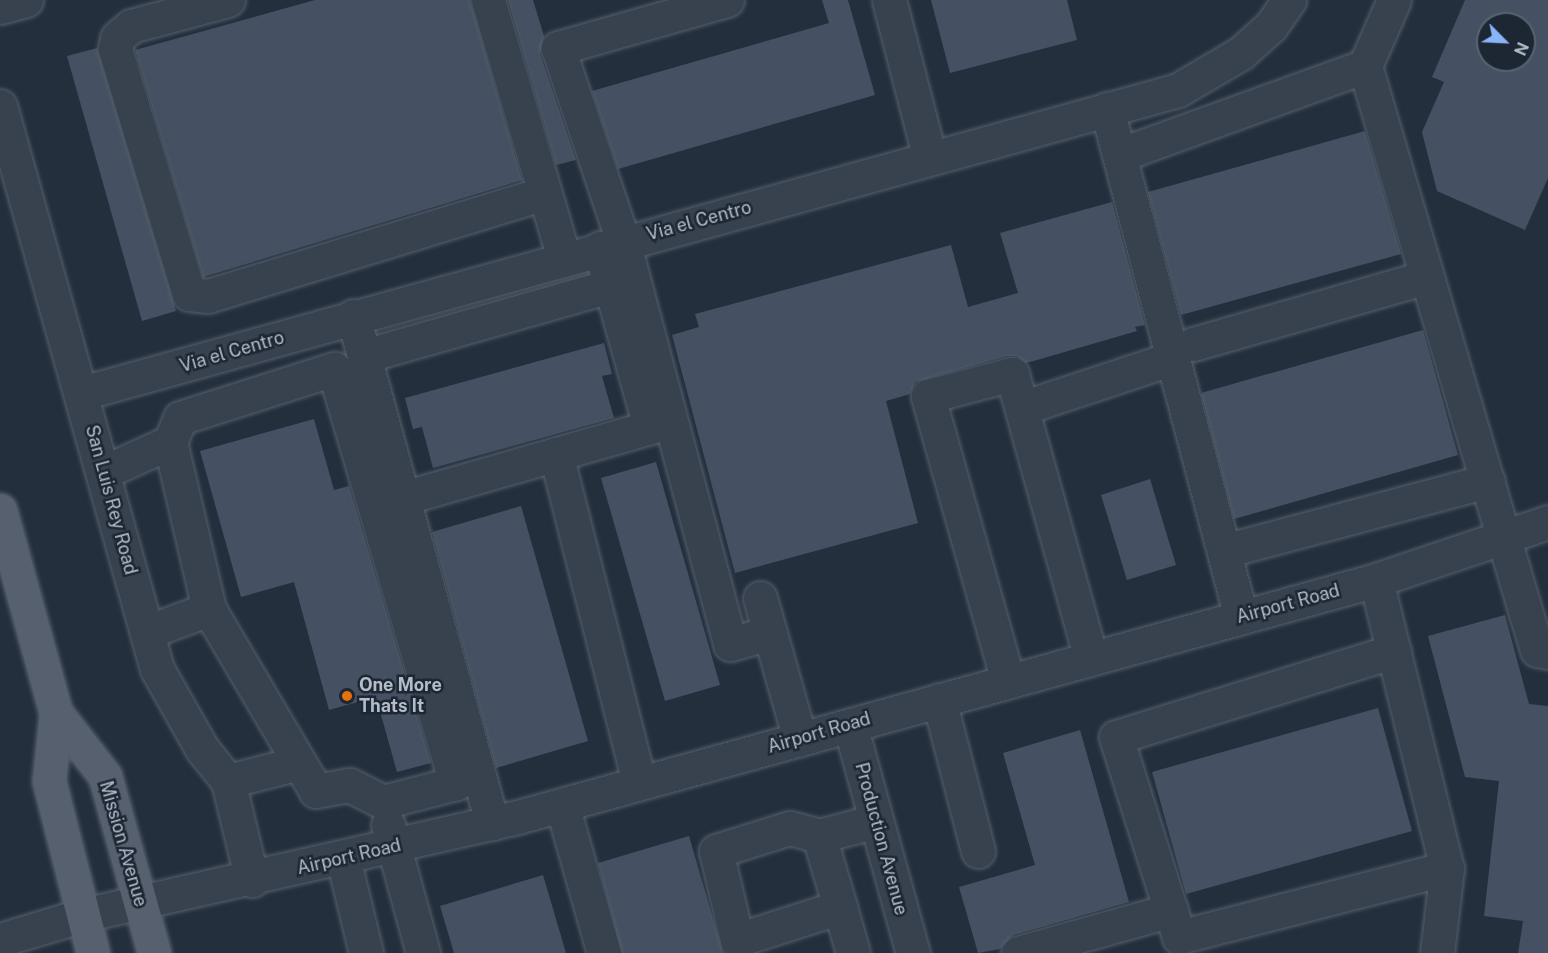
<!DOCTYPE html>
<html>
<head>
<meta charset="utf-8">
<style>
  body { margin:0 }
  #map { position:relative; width:1548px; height:953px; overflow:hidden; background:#242f3e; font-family:"Public Sans",sans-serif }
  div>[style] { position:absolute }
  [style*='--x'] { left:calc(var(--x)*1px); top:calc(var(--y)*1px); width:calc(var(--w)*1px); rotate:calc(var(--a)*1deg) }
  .building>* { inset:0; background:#455162 }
  .roads { filter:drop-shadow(0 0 2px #565f6c) drop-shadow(0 0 2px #565f6c) }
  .minor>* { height:33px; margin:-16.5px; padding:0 16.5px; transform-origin:16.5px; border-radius:16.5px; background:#38414e }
  .major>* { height:33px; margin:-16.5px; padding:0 16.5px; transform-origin:16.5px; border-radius:16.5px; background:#56606e }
  .dots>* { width:16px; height:16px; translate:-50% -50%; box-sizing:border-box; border:3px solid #1d2633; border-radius:50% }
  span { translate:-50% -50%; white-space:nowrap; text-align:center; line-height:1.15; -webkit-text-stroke:5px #1d2633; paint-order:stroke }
  .street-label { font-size:18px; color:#b4bcc9 }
  .poi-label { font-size:18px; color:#b4bcc9; font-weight:700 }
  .left { translate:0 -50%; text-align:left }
  .north { position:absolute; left:1476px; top:12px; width:60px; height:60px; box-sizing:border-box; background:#1d2633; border:2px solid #59626f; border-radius:50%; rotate:114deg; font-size:16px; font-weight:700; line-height:24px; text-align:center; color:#b4bcc9 }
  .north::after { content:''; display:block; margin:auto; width:21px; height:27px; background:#8ab4f8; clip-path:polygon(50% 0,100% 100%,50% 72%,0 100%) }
</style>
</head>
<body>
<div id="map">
  <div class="building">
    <div style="clip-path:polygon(315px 0,470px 0,522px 180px,203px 277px,135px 50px)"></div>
    <div style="clip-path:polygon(508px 0,533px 0,544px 36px,540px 54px,576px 160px,556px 165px)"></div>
    <div style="clip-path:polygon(822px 0,848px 0,875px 95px,618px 169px,592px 91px,829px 23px)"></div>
    <div style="clip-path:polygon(931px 0,1067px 0,1077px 40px,950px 73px)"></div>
    <div style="clip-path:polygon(evenodd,1465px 0,1548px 0,1548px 178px,1525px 230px,1437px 191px,1422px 132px,1444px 82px,1432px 77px,1465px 0,1488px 24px,1524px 24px,1524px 60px,1488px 60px,1488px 24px)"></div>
    <div style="clip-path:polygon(97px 48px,176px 311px,142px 321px,67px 56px)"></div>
    <div style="clip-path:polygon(1365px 131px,1401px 254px,1181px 315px,1148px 192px)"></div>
    <div style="clip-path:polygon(1112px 202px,1145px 325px,1135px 327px,1137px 331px,1037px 360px,1026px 363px,1017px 356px,1007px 356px,915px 382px,910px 394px,886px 401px,918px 523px,735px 573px,672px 335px,699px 327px,695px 314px,951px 245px,968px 307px,1018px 293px,1000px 233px)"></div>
    <div style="clip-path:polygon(1423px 330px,1458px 455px,1234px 519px,1201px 393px)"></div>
    <div style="clip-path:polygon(604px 343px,612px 374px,602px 376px,614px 418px,433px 468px,422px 427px,413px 429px,405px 398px)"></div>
    <div style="clip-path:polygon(314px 419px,334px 490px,349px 486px,431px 763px,397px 772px,376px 697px,329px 710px,294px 582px,241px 597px,200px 451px)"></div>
    <div style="clip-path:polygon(656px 462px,720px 685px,665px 701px,601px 478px)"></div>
    <div style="clip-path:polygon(1150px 479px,1176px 565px,1127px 580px,1101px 495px)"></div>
    <div style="clip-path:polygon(521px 506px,588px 741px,496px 768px,432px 532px)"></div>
    <div style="clip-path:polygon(1505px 615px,1529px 704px,1548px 706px,1548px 953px,1518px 953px,1523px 921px,1484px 916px,1499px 781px,1465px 777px,1428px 636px)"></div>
    <div style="clip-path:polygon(1378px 708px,1412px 831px,1186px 894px,1152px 772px)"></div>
    <div style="clip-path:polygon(1080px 730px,1129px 902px,1013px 935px,1000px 949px,978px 953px,959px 887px,1035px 865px,1003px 753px)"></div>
    <div style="clip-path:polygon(689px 836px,723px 953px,622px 953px,598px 863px)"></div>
    <div style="clip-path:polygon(543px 875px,566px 953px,454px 953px,440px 906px)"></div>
  </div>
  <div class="roads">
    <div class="minor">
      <div style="--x:228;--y:0;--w:100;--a:165"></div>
      <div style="--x:131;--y:26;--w:18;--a:139"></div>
      <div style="--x:117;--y:38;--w:11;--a:100"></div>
      <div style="--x:115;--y:49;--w:256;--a:73.2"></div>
      <div style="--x:189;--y:294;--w:19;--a:6"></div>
      <div style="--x:208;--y:296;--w:351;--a:-17"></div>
      <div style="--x:488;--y:0;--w:269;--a:73.6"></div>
      <div style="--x:727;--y:0;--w:176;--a:164.1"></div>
      <div style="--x:558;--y:48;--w:204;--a:71.4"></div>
      <div style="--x:623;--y:241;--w:417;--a:75.1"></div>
      <div style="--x:730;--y:644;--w:41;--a:-15.4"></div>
      <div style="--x:889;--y:0;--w:163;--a:75.5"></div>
      <div style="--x:0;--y:7;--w:27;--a:-15"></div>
      <div style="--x:1365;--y:66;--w:72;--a:-66.3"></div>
      <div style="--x:0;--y:106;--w:584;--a:74.42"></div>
      <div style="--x:157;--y:669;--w:92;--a:60.6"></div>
      <div style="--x:202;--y:749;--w:41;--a:50.9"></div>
      <div style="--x:228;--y:781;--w:102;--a:76.4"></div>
      <div style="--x:1107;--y:109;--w:525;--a:75.22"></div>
      <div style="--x:1119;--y:155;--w:262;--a:-19.9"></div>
      <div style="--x:1365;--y:66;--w:574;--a:73.62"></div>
      <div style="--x:1527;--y:617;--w:34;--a:73"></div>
      <div style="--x:1537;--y:650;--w:11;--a:10"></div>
      <div style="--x:353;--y:316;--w:526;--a:74.67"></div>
      <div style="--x:1193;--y:344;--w:243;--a:-16"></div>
      <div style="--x:364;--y:356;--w:256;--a:-15.9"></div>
      <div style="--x:82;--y:393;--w:1137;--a:-15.45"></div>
      <div style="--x:1178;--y:90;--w:73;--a:-30.4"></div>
      <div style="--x:1241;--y:53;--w:40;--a:-42"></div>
      <div style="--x:1271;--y:26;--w:32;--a:-55"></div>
      <div style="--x:1022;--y:408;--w:159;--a:-18.3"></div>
      <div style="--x:556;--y:454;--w:339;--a:75.8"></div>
      <div style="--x:104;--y:472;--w:72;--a:-24.4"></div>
      <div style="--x:170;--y:442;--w:26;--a:-67"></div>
      <div style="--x:180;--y:418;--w:162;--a:-17.7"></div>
      <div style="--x:334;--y:369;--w:432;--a:73.6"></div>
      <div style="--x:456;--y:783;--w:75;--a:165.4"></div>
      <div style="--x:383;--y:802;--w:38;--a:-153"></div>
      <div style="--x:349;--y:785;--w:34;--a:170"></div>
      <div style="--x:316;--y:791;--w:211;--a:-120.5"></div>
      <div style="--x:209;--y:609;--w:171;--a:-103.1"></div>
      <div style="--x:403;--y:498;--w:257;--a:-16"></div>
      <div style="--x:650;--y:427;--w:186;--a:-105.6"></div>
      <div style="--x:1224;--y:551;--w:273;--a:-14.9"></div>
      <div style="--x:1376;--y:580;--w:297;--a:76.2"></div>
      <div style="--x:1447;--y:868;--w:86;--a:96.7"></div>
      <div style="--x:760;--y:598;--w:147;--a:74.2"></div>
      <div style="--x:147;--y:632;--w:66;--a:-20.4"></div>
      <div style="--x:1394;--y:651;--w:291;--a:162.8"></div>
      <div style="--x:1116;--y:737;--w:210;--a:72.5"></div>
      <div style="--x:1179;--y:937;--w:277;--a:-14.4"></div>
      <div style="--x:1008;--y:681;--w:296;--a:-105.7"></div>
      <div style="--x:928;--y:396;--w:87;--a:-14.7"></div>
      <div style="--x:1012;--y:374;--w:295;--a:74.5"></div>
      <div style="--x:939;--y:700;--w:156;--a:75.5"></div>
      <div style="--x:850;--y:725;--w:237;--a:74.6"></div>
      <div style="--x:228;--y:781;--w:73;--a:-14.2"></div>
      <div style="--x:562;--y:805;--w:154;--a:74.2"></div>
      <div style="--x:388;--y:825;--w:133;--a:74.7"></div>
      <div style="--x:819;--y:836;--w:59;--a:-14.7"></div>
      <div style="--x:343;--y:858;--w:98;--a:76.4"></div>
      <div style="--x:840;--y:907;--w:108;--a:162.2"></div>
      <div style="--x:737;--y:940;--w:91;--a:-103.3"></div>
      <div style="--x:716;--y:851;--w:77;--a:-17.3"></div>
      <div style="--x:790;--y:828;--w:30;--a:15"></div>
      <div style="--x:819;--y:836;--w:74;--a:73.5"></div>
      <div style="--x:840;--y:907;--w:48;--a:74.2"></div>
      <div style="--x:0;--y:940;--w:87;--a:-16.8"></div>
      <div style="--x:83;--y:915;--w:442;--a:-12.7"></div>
      <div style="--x:514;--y:818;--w:894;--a:-15.43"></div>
      <div style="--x:1376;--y:580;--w:182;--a:-18.6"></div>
      <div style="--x:1018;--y:953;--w:159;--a:-15.7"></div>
    </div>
    <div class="major">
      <div style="--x:0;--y:510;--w:211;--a:74.6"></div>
      <div style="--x:56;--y:713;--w:80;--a:52.1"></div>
      <div style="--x:105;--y:776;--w:184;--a:74.5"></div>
      <div style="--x:56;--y:713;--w:68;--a:95.9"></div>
      <div style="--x:49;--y:781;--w:178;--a:75.7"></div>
    </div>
  </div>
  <div class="dots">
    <div style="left:347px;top:696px;background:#e8710a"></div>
  </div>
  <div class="street-label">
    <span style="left:699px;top:221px;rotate:-15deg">Via el Centro</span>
    <span style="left:232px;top:352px;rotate:-16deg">Via el Centro</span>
    <span style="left:111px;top:500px;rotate:75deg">San Luis Rey Road</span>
    <span style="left:1288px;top:604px;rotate:-15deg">Airport Road</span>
    <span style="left:819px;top:733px;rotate:-16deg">Airport Road</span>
    <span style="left:881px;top:839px;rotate:75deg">Production Avenue</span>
    <span style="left:123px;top:844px;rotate:74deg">Mission Avenue</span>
    <span style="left:349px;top:857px;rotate:-13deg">Airport Road</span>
  </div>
  <div class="poi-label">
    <span class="left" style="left:359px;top:696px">One More<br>Thats It</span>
  </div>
  <div class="north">N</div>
</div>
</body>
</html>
